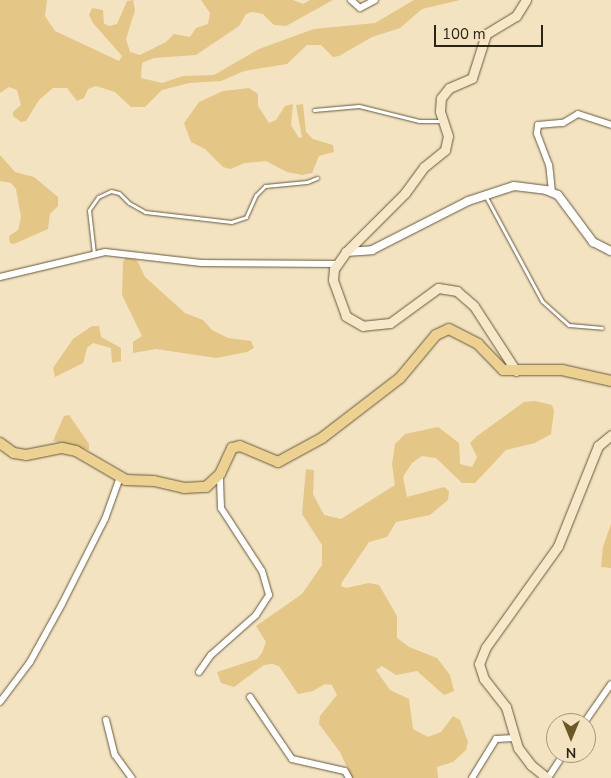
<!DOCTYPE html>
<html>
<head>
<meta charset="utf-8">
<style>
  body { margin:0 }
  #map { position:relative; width:611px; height:778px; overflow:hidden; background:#f3e3c0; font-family:"Nunito Sans",sans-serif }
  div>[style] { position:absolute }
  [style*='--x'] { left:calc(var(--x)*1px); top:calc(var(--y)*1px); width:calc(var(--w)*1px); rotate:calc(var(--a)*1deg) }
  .green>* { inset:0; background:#e4c687 }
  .roads { filter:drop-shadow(0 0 1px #67593b) drop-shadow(0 0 1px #67593b) }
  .service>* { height:3px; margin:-1.5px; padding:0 1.5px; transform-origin:1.5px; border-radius:1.5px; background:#fff }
  .minor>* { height:6px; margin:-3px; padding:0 3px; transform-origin:3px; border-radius:3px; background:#fff }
  .tertiary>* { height:8px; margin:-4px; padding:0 4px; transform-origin:4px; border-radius:4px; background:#fff }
  .secondary>* { height:9px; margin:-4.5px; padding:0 4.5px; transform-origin:4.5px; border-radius:4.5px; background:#f6e8c8 }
  .primary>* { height:10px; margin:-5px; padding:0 5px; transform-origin:5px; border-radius:5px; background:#ecd191 }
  span { translate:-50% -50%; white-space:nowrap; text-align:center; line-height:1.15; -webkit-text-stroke:4px #f3e3c0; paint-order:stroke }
  .north { position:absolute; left:546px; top:713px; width:50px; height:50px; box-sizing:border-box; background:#f3e3c0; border:1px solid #a3977d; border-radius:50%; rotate:180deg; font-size:14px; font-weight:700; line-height:20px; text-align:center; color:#2b2518 }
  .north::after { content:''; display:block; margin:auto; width:18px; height:22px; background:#6d5727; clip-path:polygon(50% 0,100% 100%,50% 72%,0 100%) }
  .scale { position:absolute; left:434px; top:25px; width:109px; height:22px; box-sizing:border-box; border:2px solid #2b2518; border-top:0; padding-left:6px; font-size:15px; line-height:18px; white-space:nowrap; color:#2b2518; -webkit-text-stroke:4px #f3e3c0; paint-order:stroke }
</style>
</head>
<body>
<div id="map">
  <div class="green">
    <div style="clip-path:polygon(0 0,47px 0,45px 16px,55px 31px,119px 61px,122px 56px,93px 23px,89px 15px,92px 8px,103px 10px,104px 24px,110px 26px,117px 24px,127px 1px,133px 0,135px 10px,126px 39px,130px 52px,140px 55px,166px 42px,174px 34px,190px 37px,196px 28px,208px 24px,210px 13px,201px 0,293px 0,303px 4px,310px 0,333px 0,286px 26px,274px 25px,263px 14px,252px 12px,246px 14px,239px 26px,196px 55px,154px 58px,142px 63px,141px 78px,162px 83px,183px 76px,214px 75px,259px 49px,314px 29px,375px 23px,414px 0,460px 0,422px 9px,400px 28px,372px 37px,339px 56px,333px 57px,321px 45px,307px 45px,287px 64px,244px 71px,221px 81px,189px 83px,162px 90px,145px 107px,131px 107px,115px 92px,96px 86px,88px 89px,84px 98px,77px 101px,67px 88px,53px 88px,39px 100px,26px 121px,21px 122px,13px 116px,13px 112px,21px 105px,17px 90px,9px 87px,0 93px)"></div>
    <div style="clip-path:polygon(249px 88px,258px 94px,258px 106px,269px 123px,276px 120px,285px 106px,293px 104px,291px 125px,299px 138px,302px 137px,296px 105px,303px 104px,306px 132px,313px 139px,333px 145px,334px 152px,319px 156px,312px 173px,302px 175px,287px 172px,266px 161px,245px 163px,230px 169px,223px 167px,205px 149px,191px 142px,184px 123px,199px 102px,223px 91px)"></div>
    <div style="clip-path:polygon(0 155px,15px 172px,34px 177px,58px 197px,58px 206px,50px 214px,48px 229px,14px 244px,10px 243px,9px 236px,18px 230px,21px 217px,16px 189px,11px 183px,0 181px)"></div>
    <div style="clip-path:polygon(126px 257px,137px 260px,145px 277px,185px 313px,203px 320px,212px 330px,228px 338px,251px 341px,254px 348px,247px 352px,216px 358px,156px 349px,133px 353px,133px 342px,142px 336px,122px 295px,123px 262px)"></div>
    <div style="clip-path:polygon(92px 326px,99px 326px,101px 337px,121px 348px,121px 361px,112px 363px,111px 348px,93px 343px,87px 348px,83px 363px,55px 377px,53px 368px,73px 339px)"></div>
    <div style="clip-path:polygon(535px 401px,552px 405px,554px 411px,551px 434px,535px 443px,506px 450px,475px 483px,462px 483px,436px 458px,422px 456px,412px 463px,403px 477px,407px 497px,444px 487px,449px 491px,448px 500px,430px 515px,396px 522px,387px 537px,369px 542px,342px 582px,341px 586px,346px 588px,369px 583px,379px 585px,397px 616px,397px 638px,409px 647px,437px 658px,450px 675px,454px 691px,444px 695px,417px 671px,396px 675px,382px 666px,376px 670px,390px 690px,409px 699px,413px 729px,428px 737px,441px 732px,453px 716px,460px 720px,468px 742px,466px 750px,453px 762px,437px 767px,438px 778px,352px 778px,340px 752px,319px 724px,320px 716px,337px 695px,332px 685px,325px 684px,313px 691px,298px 694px,279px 666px,272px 664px,264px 665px,234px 687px,221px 683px,217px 672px,257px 659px,262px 653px,266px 642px,256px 626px,302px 594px,322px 565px,322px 545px,302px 514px,306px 469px,314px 470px,313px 494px,324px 515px,341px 519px,395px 485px,392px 464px,395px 444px,405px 434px,438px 427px,459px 443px,460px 464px,472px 467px,477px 457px,470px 443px,477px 436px,524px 402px)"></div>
    <div style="clip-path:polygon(69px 415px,89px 444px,89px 450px,53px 441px,64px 416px)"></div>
    <div style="clip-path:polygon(611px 524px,611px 568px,601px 567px,603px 547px)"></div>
  </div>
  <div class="roads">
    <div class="service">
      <div style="--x:314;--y:110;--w:45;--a:-5.1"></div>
      <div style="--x:359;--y:106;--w:62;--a:14"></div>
      <div style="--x:419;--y:121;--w:23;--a:0"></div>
      <div style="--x:486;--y:197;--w:118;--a:61.7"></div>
      <div style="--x:542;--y:301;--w:36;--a:42"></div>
      <div style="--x:569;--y:325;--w:33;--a:5"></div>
      <div style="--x:94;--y:254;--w:44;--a:-96.5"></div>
      <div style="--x:89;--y:210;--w:16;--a:-55"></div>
      <div style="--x:98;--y:197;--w:14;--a:-25"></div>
      <div style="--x:111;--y:191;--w:8;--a:14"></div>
      <div style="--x:119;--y:193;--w:14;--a:45"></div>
      <div style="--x:129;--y:203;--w:18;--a:29"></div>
      <div style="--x:145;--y:212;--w:87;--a:6.6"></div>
      <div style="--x:231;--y:222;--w:16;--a:-18"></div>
      <div style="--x:246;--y:217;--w:24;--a:-66"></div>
      <div style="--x:256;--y:195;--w:13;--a:-45"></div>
      <div style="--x:265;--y:186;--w:42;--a:-5.4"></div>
      <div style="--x:307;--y:182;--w:11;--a:-22"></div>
    </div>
    <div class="minor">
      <div style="--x:351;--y:0;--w:12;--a:42"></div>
      <div style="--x:360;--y:8;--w:17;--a:-28"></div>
      <div style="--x:552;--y:192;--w:27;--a:-96"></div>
      <div style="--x:549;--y:165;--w:34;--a:-111"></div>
      <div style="--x:537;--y:133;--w:8;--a:-83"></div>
      <div style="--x:538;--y:125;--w:25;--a:-5"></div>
      <div style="--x:563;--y:123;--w:17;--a:-31"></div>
      <div style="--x:578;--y:114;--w:35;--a:18"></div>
      <div style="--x:0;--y:277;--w:108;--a:-13.4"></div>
      <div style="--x:105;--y:252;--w:97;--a:6.5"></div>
      <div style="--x:201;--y:263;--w:135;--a:0.4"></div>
      <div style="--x:199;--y:672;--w:21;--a:-55"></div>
      <div style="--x:211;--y:655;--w:60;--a:-41.6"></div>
      <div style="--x:256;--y:615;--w:24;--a:-57"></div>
      <div style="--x:269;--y:595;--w:25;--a:-106"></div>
      <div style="--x:262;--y:571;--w:75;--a:-123.1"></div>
      <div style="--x:221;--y:508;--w:33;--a:-92"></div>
      <div style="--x:250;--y:697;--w:75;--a:55.9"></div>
      <div style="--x:292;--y:759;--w:54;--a:12.8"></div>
      <div style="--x:345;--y:771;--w:8;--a:60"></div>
      <div style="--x:0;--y:702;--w:50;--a:-53.1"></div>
      <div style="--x:30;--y:662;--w:66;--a:-61.1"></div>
      <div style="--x:62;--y:604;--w:95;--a:-63.2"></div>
      <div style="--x:105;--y:519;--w:45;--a:-70.3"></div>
      <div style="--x:106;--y:720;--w:36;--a:76"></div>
      <div style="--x:115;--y:755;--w:29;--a:54"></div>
      <div style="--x:584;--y:723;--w:47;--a:-55.3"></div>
      <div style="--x:472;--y:778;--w:46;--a:-58.4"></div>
      <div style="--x:496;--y:739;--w:18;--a:-3"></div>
      <div style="--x:548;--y:778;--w:30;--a:-57"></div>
    </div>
    <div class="tertiary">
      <div style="--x:346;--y:252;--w:26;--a:-4"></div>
      <div style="--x:372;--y:250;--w:108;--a:-27"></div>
      <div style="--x:468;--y:201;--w:48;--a:-18.1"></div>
      <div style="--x:514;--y:186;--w:32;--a:7"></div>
      <div style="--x:546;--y:190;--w:13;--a:23"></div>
      <div style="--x:558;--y:195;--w:59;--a:53.3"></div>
      <div style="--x:593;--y:242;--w:20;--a:27"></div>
    </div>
    <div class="secondary">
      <div style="--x:516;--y:371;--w:77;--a:-122.9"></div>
      <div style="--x:474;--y:306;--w:23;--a:-139"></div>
      <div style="--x:457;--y:291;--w:19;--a:-171"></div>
      <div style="--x:438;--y:288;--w:59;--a:143.9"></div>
      <div style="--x:390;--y:323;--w:27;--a:174"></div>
      <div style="--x:363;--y:326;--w:20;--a:-150"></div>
      <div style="--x:346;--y:316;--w:38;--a:-110"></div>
      <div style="--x:333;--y:280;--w:11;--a:-85"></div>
      <div style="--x:334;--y:269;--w:21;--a:-55"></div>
      <div style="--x:346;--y:252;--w:83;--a:-45"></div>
      <div style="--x:405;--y:193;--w:32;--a:-54"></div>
      <div style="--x:424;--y:167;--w:27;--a:-39"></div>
      <div style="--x:445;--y:150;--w:14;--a:-78"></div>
      <div style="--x:448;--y:136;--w:26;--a:-108"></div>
      <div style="--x:440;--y:111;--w:13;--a:-86"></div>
      <div style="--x:441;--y:98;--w:13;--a:-51"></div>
      <div style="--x:449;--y:88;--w:25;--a:-23"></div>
      <div style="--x:472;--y:78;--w:46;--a:-72.3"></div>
      <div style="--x:486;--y:34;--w:35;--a:-31"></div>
      <div style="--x:516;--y:16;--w:19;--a:-58"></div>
      <div style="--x:547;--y:778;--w:21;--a:-141"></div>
      <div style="--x:531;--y:765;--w:21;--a:-127"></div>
      <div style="--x:518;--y:748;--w:43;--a:-106.3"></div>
      <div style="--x:506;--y:707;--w:36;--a:-128"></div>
      <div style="--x:484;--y:679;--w:16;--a:-108"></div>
      <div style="--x:479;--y:664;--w:18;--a:-68"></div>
      <div style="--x:486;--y:647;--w:124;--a:-54.5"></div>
      <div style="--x:558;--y:546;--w:108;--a:-68.2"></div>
      <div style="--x:598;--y:446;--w:17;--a:-40"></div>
    </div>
    <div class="primary">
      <div style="--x:0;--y:443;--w:17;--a:36"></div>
      <div style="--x:14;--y:453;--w:12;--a:9"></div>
      <div style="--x:26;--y:455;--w:37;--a:-11"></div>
      <div style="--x:62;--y:448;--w:14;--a:12"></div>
      <div style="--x:76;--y:451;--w:58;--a:30.1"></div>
      <div style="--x:126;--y:480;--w:28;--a:2"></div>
      <div style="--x:154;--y:481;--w:31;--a:13"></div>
      <div style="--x:184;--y:488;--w:22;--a:-3"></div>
      <div style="--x:206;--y:487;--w:19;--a:-43"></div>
      <div style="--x:220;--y:474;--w:29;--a:-65"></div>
      <div style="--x:232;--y:448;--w:8;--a:-14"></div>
      <div style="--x:240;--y:446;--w:41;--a:22.8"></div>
      <div style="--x:278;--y:462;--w:50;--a:-28.6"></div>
      <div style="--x:322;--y:438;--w:98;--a:-37.6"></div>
      <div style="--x:400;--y:378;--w:56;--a:-50.1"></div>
      <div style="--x:436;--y:335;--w:14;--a:-25"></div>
      <div style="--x:449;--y:329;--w:33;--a:27"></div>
      <div style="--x:478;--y:344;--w:36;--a:46"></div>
      <div style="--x:503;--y:370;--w:59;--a:0"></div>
      <div style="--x:562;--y:370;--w:50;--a:12.7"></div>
    </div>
  </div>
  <div class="north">N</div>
  <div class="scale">100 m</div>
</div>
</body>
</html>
